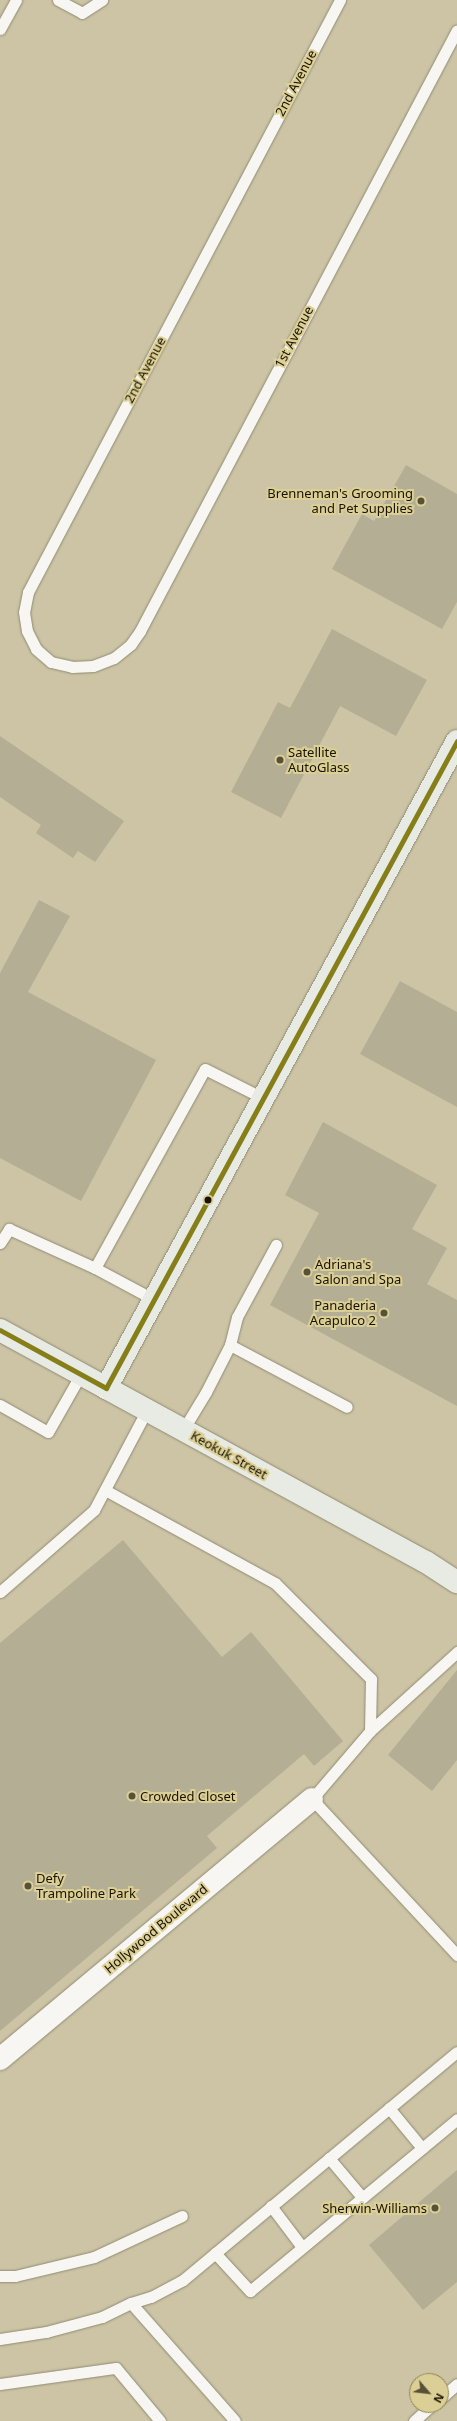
<!DOCTYPE html>
<html>
<head>
<meta charset="utf-8">
<style>
  body { margin:0 }
  #map { position:relative; width:457px; height:2421px; overflow:hidden; background:#ccc4a5; font-family:"Noto Sans",sans-serif }
  div>[style] { position:absolute }
  [style*='--x'] { left:calc(var(--x)*1px); top:calc(var(--y)*1px); width:calc(var(--w)*1px); rotate:calc(var(--a)*1deg) }
  .building>* { inset:0; background:#b4ae95 }
  .roads { filter:drop-shadow(0 0 1px #918b73) drop-shadow(0 0 1px #918b73) }
  .lane>* { height:11px; margin:-5.5px; padding:0 5.5px; transform-origin:5.5px; border-radius:5.5px; background:#f7f6f2 }
  .street>* { height:22px; margin:-11px; padding:0 11px; transform-origin:11px; border-radius:11px; background:#f7f6f2 }
  .secondary>* { height:22px; margin:-11px; padding:0 11px; transform-origin:11px; border-radius:11px; background:#e8ebe4 }
  .bus-1>* { height:5px; margin:-2.5px; padding:0 2.5px; transform-origin:2.5px; border-radius:2.5px; background:#867e18 }
  .dots>* { width:11px; height:11px; translate:-50% -50%; box-sizing:border-box; border:2px solid #dccf95; border-radius:50% }
  span { translate:-50% -50%; white-space:nowrap; text-align:center; line-height:1.15; -webkit-text-stroke:4px #dccf95; paint-order:stroke }
  .street-label { font-size:13px; color:#181300 }
  .poi-label { font-size:13px; color:#181300 }
  .right { translate:-100% -50%; text-align:right }
  .left { translate:0 -50%; text-align:left }
  .north { position:absolute; left:409px; top:2373px; width:40px; height:40px; box-sizing:border-box; background:#dccf95; border:1px solid #8e8459; border-radius:50%; rotate:118deg; font-size:11px; font-weight:700; line-height:16px; text-align:center; color:#181300 }
  .north::after { content:''; display:block; margin:auto; width:14px; height:18px; background:#57513a; clip-path:polygon(50% 0,100% 100%,50% 72%,0 100%) }
</style>
</head>
<body>
<div id="map">
  <div class="building">
    <div style="clip-path:polygon(406px 465px,457px 494px,457px 602px,442px 629px,332px 569px,362px 514px,374px 521px)"></div>
    <div style="clip-path:polygon(332px 629px,427px 680px,396px 736px,340px 706px,281px 818px,231px 792px,278px 702px,290px 708px)"></div>
    <div style="clip-path:polygon(0 736px,124px 821px,95px 862px,78px 851px,73px 858px,36px 833px,41px 825px,0 797px)"></div>
    <div style="clip-path:polygon(39px 900px,70px 916px,28px 992px,156px 1060px,81px 1201px,0 1158px,0 973px)"></div>
    <div style="clip-path:polygon(400px 981px,457px 1012px,457px 1107px,360px 1054px)"></div>
    <div style="clip-path:polygon(323px 1122px,437px 1185px,412px 1229px,447px 1248px,427px 1284px,457px 1300px,457px 1406px,270px 1305px,319px 1213px,285px 1195px)"></div>
    <div style="clip-path:polygon(123px 1540px,222px 1657px,251px 1632px,343px 1741px,314px 1766px,304px 1754px,207px 1836px,217px 1848px,0 2031px,0 1643px)"></div>
    <div style="clip-path:polygon(457px 1670px,457px 1760px,432px 1791px,388px 1755px)"></div>
    <div style="clip-path:polygon(457px 2170px,457px 2282px,423px 2310px,369px 2245px)"></div>
  </div>
  <div class="roads">
    <div class="lane">
      <div style="--x:58;--y:0;--w:27;--a:28"></div>
      <div style="--x:82;--y:13;--w:24;--a:-33"></div>
      <div style="--x:340;--y:0;--w:669;--a:117.79"></div>
      <div style="--x:28;--y:592;--w:20;--a:101"></div>
      <div style="--x:24;--y:612;--w:19;--a:81"></div>
      <div style="--x:27;--y:631;--w:20;--a:63"></div>
      <div style="--x:36;--y:649;--w:20;--a:41"></div>
      <div style="--x:51;--y:662;--w:22;--a:13"></div>
      <div style="--x:72;--y:667;--w:21;--a:-3"></div>
      <div style="--x:93;--y:666;--w:22;--a:-21"></div>
      <div style="--x:114;--y:658;--w:22;--a:-39"></div>
      <div style="--x:131;--y:644;--w:16;--a:-55"></div>
      <div style="--x:140;--y:631;--w:679;--a:-62.19"></div>
      <div style="--x:0;--y:29;--w:33;--a:-61"></div>
      <div style="--x:0;--y:1243;--w:17;--a:-57"></div>
      <div style="--x:9;--y:1229;--w:94;--a:24.4"></div>
      <div style="--x:95;--y:1268;--w:227;--a:-61.1"></div>
      <div style="--x:205;--y:1069;--w:65;--a:26.6"></div>
      <div style="--x:95;--y:1268;--w:66;--a:28.1"></div>
      <div style="--x:230;--y:1345;--w:29;--a:-76"></div>
      <div style="--x:237;--y:1317;--w:82;--a:-61.6"></div>
      <div style="--x:0;--y:1405;--w:55;--a:29.4"></div>
      <div style="--x:48;--y:1432;--w:67;--a:-60.4"></div>
      <div style="--x:183;--y:1430;--w:44;--a:-58.8"></div>
      <div style="--x:206;--y:1392;--w:53;--a:-62.9"></div>
      <div style="--x:230;--y:1345;--w:132;--a:27.9"></div>
      <div style="--x:105;--y:1490;--w:194;--a:28.7"></div>
      <div style="--x:275;--y:1583;--w:136;--a:45"></div>
      <div style="--x:371;--y:1679;--w:52;--a:91.1"></div>
      <div style="--x:370;--y:1731;--w:89;--a:130.5"></div>
      <div style="--x:312;--y:1799;--w:213;--a:47.1"></div>
      <div style="--x:0;--y:1592;--w:125;--a:-41.1"></div>
      <div style="--x:94;--y:1510;--w:113;--a:-62.1"></div>
      <div style="--x:370;--y:1731;--w:118;--a:-42.2"></div>
      <div style="--x:389;--y:2108;--w:52;--a:50.5"></div>
      <div style="--x:329;--y:2158;--w:51;--a:49.8"></div>
      <div style="--x:271;--y:2206;--w:51;--a:52.9"></div>
      <div style="--x:215;--y:2253;--w:52;--a:47.4"></div>
      <div style="--x:250;--y:2291;--w:269;--a:-39.7"></div>
      <div style="--x:0;--y:2276;--w:15;--a:0"></div>
      <div style="--x:15;--y:2276;--w:81;--a:-13.5"></div>
      <div style="--x:94;--y:2257;--w:97;--a:-25"></div>
      <div style="--x:131;--y:2303;--w:157;--a:48.6"></div>
      <div style="--x:0;--y:2339;--w:47;--a:-8.7"></div>
      <div style="--x:46;--y:2332;--w:58;--a:-15"></div>
      <div style="--x:102;--y:2317;--w:32;--a:-26"></div>
      <div style="--x:131;--y:2303;--w:21;--a:-17"></div>
      <div style="--x:151;--y:2297;--w:36;--a:-28"></div>
      <div style="--x:183;--y:2280;--w:356;--a:-39.8"></div>
      <div style="--x:0;--y:2384;--w:117;--a:-7.9"></div>
      <div style="--x:116;--y:2368;--w:69;--a:50.3"></div>
      <div style="--x:441;--y:2398;--w:21;--a:-41"></div>
      <div style="--x:414;--y:2421;--w:24;--a:-42"></div>
    </div>
    <div class="street">
      <div style="--x:0;--y:2059;--w:406;--a:-39.8"></div>
    </div>
    <div class="secondary">
      <div style="--x:0;--y:1330;--w:485;--a:28.6"></div>
      <div style="--x:426;--y:1562;--w:37;--a:33"></div>
      <div style="--x:106;--y:1388;--w:736;--a:-61.52"></div>
    </div>
  </div>
  <div class="bus-1">
    <div style="--x:0;--y:1330;--w:121;--a:28.7"></div>
    <div style="--x:106;--y:1388;--w:736;--a:-61.52"></div>
  </div>
  <div class="dots">
    <div style="left:421px;top:501px;background:#57513a"></div>
    <div style="left:280px;top:760px;background:#57513a"></div>
    <div style="left:208px;top:1200px;background:#181300"></div>
    <div style="left:307px;top:1272px;background:#57513a"></div>
    <div style="left:384px;top:1313px;background:#57513a"></div>
    <div style="left:132px;top:1796px;background:#57513a"></div>
    <div style="left:28px;top:1886px;background:#57513a"></div>
    <div style="left:435px;top:2208px;background:#57513a"></div>
  </div>
  <div class="street-label">
    <span style="left:296px;top:83px;rotate:-62deg">2nd Avenue</span>
    <span style="left:294px;top:337px;rotate:-62deg">1st Avenue</span>
    <span style="left:145px;top:370px;rotate:-62deg">2nd Avenue</span>
    <span style="left:229px;top:1455px;rotate:29deg">Keokuk Street</span>
    <span style="left:156px;top:1929px;rotate:-40deg">Hollywood Boulevard</span>
  </div>
  <div class="poi-label">
    <span class="right" style="left:413px;top:501px">Brenneman's Grooming<br>and Pet Supplies</span>
    <span class="left" style="left:288px;top:760px">Satellite<br>AutoGlass</span>
    <span class="left" style="left:315px;top:1272px">Adriana's<br>Salon and Spa</span>
    <span class="right" style="left:376px;top:1313px">Panaderia<br>Acapulco 2</span>
    <span class="left" style="left:140px;top:1796px">Crowded Closet</span>
    <span class="left" style="left:36px;top:1886px">Defy<br>Trampoline Park</span>
    <span class="right" style="left:427px;top:2208px">Sherwin-Williams</span>
  </div>
  <div class="north">N</div>
</div>
</body>
</html>
